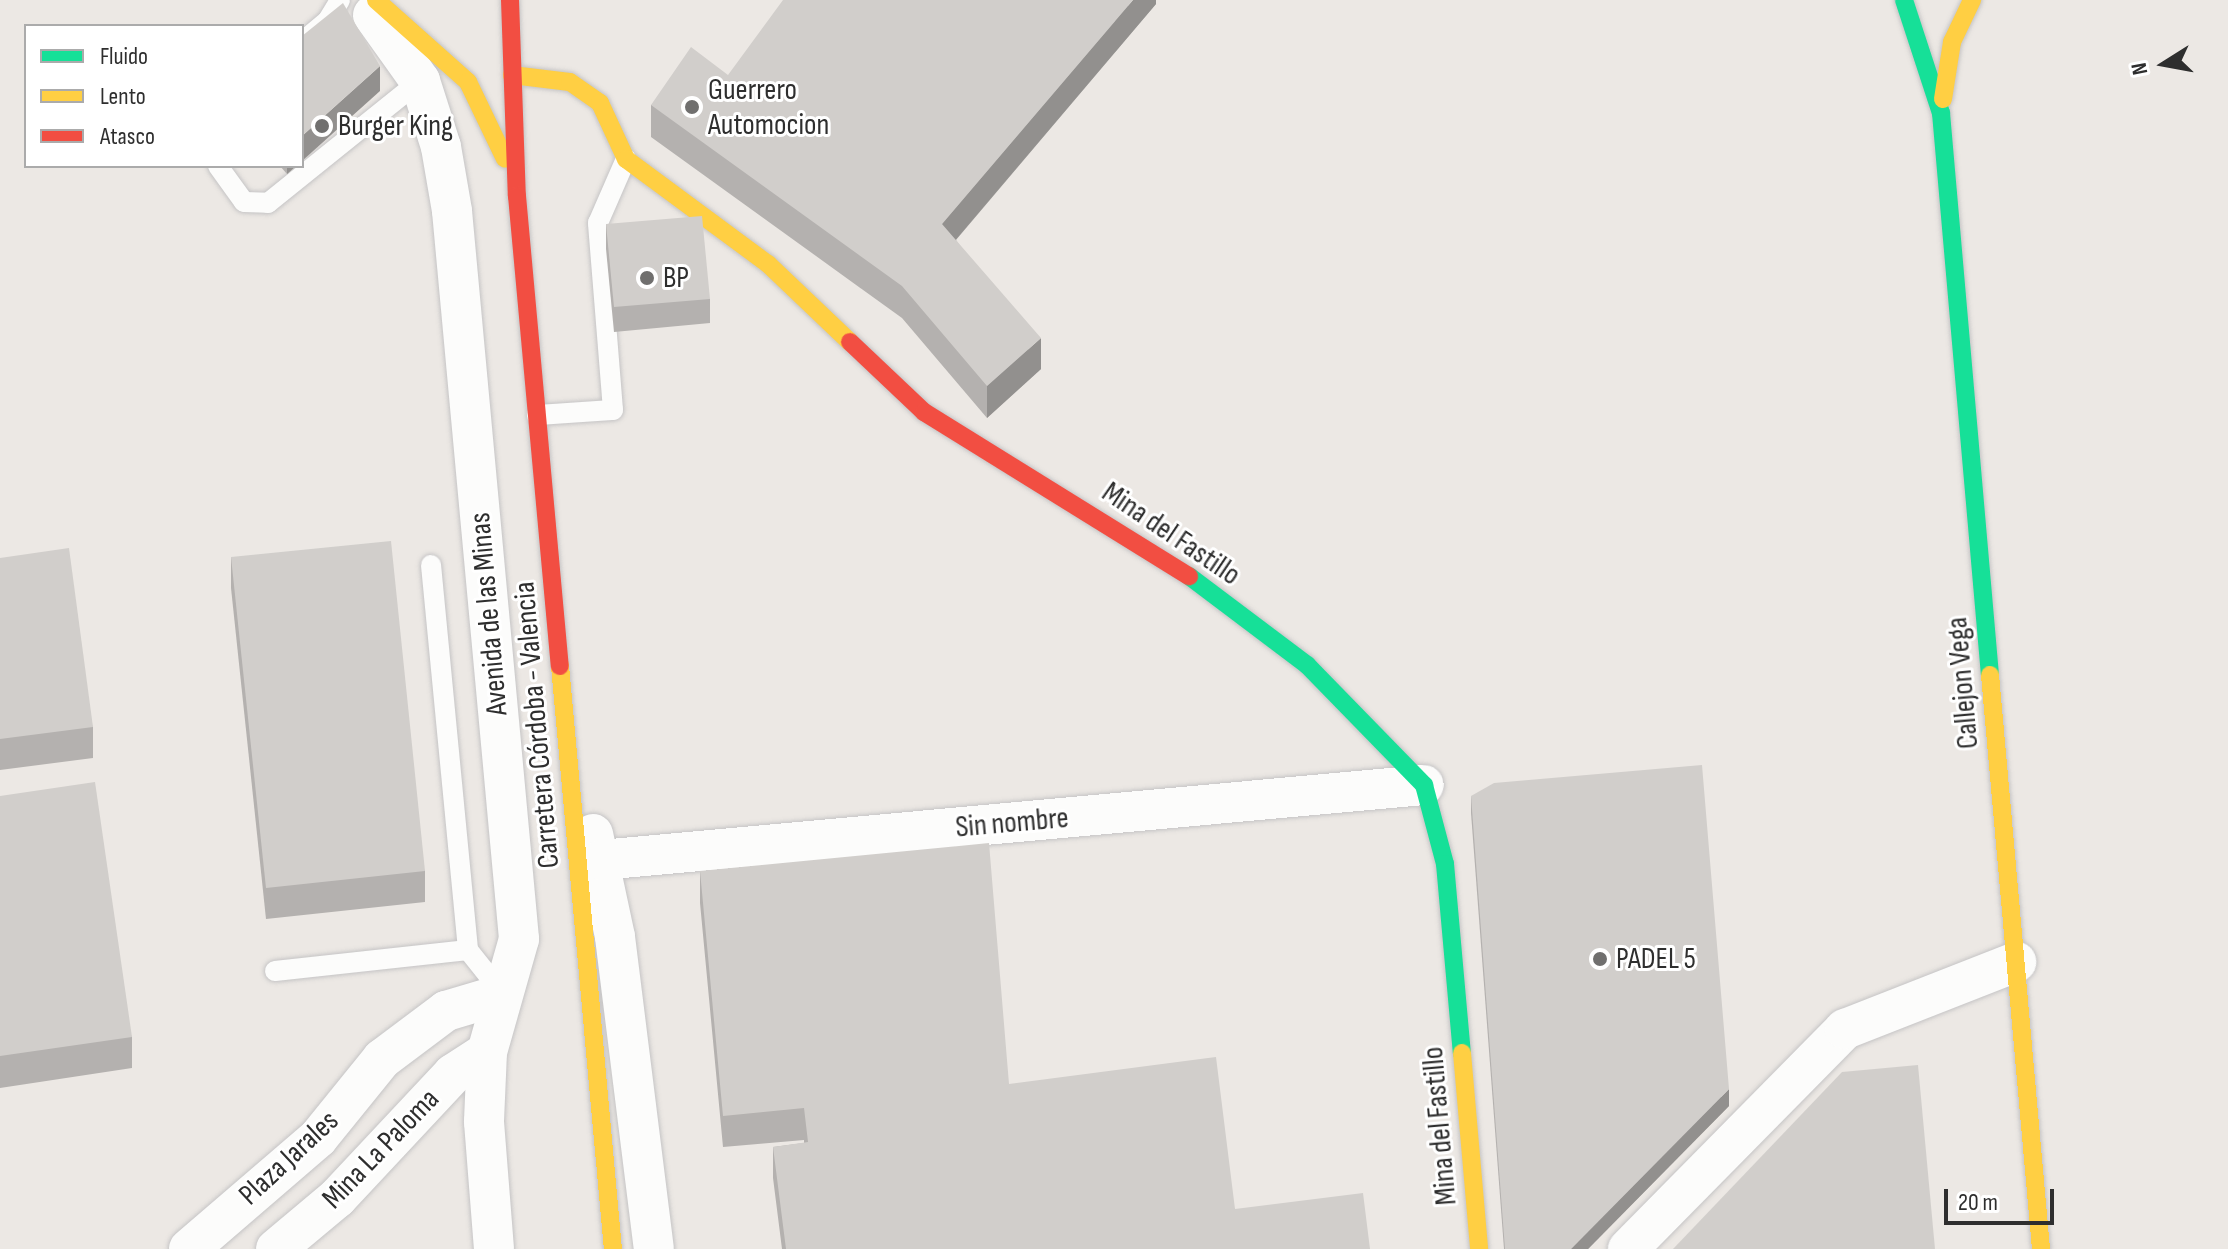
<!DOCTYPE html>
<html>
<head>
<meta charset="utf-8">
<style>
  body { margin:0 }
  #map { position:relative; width:2228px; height:1249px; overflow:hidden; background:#ece8e4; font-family:"Sofia Sans Condensed",sans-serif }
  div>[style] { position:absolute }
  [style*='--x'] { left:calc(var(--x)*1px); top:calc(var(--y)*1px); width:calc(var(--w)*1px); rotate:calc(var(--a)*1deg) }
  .roads { filter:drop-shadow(0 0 2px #c5c4c5) drop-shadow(0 0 2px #c5c4c5) }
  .lane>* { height:20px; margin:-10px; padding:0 10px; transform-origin:10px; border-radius:10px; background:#fcfcfb }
  .street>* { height:40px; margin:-20px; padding:0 20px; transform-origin:20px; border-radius:20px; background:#fcfcfb }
  .fast>* { height:18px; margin:-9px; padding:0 9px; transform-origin:9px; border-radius:9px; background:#16e098 }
  .slow>* { height:18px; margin:-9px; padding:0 9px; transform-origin:9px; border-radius:9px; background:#ffcf43 }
  .jam>* { height:18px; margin:-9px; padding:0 9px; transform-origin:9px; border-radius:9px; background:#f24e42 }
  .wall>* { inset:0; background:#b4b1af }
  .shaded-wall>* { inset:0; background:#92908e }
  .building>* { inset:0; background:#d1cecb }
  .dots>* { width:22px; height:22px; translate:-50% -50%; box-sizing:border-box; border:4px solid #fff; border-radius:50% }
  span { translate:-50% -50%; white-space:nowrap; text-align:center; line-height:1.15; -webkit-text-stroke:6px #fff; paint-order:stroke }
  .poi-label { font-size:30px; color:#2e2e2e }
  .left { translate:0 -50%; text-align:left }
  .street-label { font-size:30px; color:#2e2e2e }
  .legend { position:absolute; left:24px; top:24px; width:280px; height:144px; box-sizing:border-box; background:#fff; border:2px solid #ababab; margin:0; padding:10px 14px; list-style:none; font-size:24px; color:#2e2e2e }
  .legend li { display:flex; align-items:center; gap:16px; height:40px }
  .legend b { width:40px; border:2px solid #ababab }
  .north { position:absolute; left:2124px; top:24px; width:80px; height:80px; -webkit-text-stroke:6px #fff; paint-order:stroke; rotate:259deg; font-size:22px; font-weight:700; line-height:32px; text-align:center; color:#2e2e2e }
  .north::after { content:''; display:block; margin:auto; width:28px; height:36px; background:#2e2e2e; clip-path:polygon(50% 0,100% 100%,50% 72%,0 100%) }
  .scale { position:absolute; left:1944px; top:1189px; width:110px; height:36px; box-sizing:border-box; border:4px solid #2e2e2e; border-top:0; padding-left:10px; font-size:24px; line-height:28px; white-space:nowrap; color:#2e2e2e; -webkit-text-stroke:6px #fff; paint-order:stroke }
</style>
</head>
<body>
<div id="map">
  <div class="roads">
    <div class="lane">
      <div style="--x:302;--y:42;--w:34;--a:-40"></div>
      <div style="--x:328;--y:20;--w:23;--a:-59"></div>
      <div style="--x:218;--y:166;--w:44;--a:54.2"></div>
      <div style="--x:244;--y:202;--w:24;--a:2"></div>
      <div style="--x:268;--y:203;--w:195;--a:-38.8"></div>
      <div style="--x:537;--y:415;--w:76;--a:-3.8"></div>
      <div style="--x:613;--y:410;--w:188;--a:-94.6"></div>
      <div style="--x:598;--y:223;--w:70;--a:-66.4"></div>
      <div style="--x:431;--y:565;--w:387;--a:84.5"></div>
      <div style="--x:468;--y:950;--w:56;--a:51.5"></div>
      <div style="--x:275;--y:971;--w:194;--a:-6.2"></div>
    </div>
    <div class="street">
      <div style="--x:373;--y:15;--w:81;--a:54.5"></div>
      <div style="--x:420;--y:81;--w:69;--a:72.3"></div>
      <div style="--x:441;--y:147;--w:65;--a:80.2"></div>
      <div style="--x:452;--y:211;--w:731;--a:84.74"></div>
      <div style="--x:519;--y:939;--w:117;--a:105.8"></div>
      <div style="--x:487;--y:1052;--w:70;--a:92.5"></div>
      <div style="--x:484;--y:1122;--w:127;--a:85.5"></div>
      <div style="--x:593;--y:834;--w:105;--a:77.9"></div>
      <div style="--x:615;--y:937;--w:314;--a:82.9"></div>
      <div style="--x:601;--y:860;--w:826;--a:-5.21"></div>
      <div style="--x:189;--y:1249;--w:170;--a:-40.7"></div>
      <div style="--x:318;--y:1138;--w:102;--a:-51"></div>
      <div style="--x:382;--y:1059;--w:80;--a:-36.9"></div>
      <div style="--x:446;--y:1011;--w:59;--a:-16.6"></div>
      <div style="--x:276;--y:1249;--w:80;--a:-39.9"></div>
      <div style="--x:337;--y:1198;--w:170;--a:-46.9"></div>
      <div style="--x:453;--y:1074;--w:40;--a:-32.9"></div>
      <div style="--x:1628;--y:1249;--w:309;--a:-45.4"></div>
      <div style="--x:1845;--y:1029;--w:184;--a:-21.4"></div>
    </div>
    <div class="fast">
      <div style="--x:1904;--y:0;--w:119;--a:71.9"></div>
      <div style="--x:1941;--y:113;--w:564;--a:85.02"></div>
      <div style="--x:1189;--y:576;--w:148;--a:37"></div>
      <div style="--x:1307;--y:665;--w:168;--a:45.7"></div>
      <div style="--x:1424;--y:785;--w:82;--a:75.1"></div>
      <div style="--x:1445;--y:864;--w:190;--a:84.9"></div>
    </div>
    <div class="slow">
      <div style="--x:376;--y:0;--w:123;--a:41.7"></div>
      <div style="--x:468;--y:82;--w:85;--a:64.3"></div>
      <div style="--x:512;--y:75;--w:58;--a:6.9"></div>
      <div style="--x:570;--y:82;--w:37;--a:35"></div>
      <div style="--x:600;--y:103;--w:62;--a:65.1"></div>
      <div style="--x:626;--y:159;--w:177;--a:36.5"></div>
      <div style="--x:768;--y:264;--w:113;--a:43.6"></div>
      <div style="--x:1943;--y:99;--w:58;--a:-81"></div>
      <div style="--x:1952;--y:42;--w:47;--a:-64.5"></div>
      <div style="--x:560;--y:666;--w:585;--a:84.81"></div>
      <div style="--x:1990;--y:675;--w:576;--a:84.92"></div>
      <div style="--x:1462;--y:1053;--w:197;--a:85"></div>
    </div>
    <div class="jam">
      <div style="--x:510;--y:0;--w:196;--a:88"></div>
      <div style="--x:517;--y:196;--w:472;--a:84.8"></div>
      <div style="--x:850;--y:342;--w:102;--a:43.4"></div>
      <div style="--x:924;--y:412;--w:312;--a:31.8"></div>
    </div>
  </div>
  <div class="wall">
    <div style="clip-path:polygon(1156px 0,1156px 4px,956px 240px,1041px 369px,987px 418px,902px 318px,651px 137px,651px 105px)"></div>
    <div style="clip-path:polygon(280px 166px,296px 166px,287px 174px)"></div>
    <div style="clip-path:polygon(606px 224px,710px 299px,710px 323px,614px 332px,606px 249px)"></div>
    <div style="clip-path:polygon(231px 557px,425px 871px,425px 902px,266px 919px,231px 588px)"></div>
    <div style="clip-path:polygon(0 558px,93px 727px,93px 758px,0 770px)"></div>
    <div style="clip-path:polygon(0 796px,132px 1037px,132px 1068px,0 1088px)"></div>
    <div style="clip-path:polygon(1471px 796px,1729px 1106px,1588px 1249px,1504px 1249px,1471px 813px)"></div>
    <div style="clip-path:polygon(700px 871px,1009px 1084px,1235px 1209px,1370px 1249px,782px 1249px,773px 1178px,773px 1147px,804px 1143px,804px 1140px,723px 1147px,700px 903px)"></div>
  </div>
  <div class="shaded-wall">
    <div style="clip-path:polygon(1133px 0,1156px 0,1156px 4px,942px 256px,942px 224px)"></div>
    <div style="clip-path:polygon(380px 66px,380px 91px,302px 161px,302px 136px)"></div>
    <div style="clip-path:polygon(287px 166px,296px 166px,287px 174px)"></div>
    <div style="clip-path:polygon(1041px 338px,1041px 369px,987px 418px,987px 386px)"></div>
    <div style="clip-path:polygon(1729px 1089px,1729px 1106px,1588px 1249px,1571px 1249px)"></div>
  </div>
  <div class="building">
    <div style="clip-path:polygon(783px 0,1133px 0,942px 224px,1041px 338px,987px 386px,902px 286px,651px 105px,691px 47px,728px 75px)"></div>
    <div style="clip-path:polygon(343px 3px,380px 66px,302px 136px,302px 36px)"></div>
    <div style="clip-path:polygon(702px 216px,710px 299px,614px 307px,606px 224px)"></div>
    <div style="clip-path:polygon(391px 541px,425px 871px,266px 888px,231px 557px)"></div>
    <div style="clip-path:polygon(69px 548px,93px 727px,0 739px,0 558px)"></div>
    <div style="clip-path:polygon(1702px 765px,1729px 1089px,1571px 1249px,1505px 1249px,1471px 796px,1494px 783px)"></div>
    <div style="clip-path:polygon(95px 782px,132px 1037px,0 1056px,0 796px)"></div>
    <div style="clip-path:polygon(989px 843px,1009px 1084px,1216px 1057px,1235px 1209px,1363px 1193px,1370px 1249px,786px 1249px,773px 1147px,808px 1142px,804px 1108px,723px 1116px,700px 871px)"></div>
    <div style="clip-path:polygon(1918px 1065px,1935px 1249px,1673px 1249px,1842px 1072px)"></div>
  </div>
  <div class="dots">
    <div style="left:692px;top:107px;background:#706f6e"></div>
    <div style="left:322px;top:126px;background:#706f6e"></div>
    <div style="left:647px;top:278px;background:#706f6e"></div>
    <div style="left:1600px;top:959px;background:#706f6e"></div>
  </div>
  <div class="poi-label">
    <span class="left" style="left:708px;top:107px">Guerrero<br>Automocion</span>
    <span class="left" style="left:338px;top:126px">Burger King</span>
    <span class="left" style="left:663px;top:278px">BP</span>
    <span class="left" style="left:1616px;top:959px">PADEL 5</span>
  </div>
  <div class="street-label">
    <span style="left:1171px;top:534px;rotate:34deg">Mina del Fastillo</span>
    <span style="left:489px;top:614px;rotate:-95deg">Avenida de las Minas</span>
    <span style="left:1963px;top:683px;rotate:-95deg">Callejon Vega</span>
    <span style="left:537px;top:725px;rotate:-95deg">Carretera Córdoba - Valencia</span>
    <span style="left:1012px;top:823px;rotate:-5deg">Sin nombre</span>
    <span style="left:1440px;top:1126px;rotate:-95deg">Mina del Fastillo</span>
    <span style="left:381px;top:1149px;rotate:-46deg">Mina La Paloma</span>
    <span style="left:289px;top:1158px;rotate:-43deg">Plaza Jarales</span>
  </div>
  <ul class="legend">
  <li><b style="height:10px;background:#16e098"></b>Fluido</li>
  <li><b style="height:10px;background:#ffcf43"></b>Lento</li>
  <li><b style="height:10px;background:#f24e42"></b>Atasco</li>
  </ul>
  <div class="north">N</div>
  <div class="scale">20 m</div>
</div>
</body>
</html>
